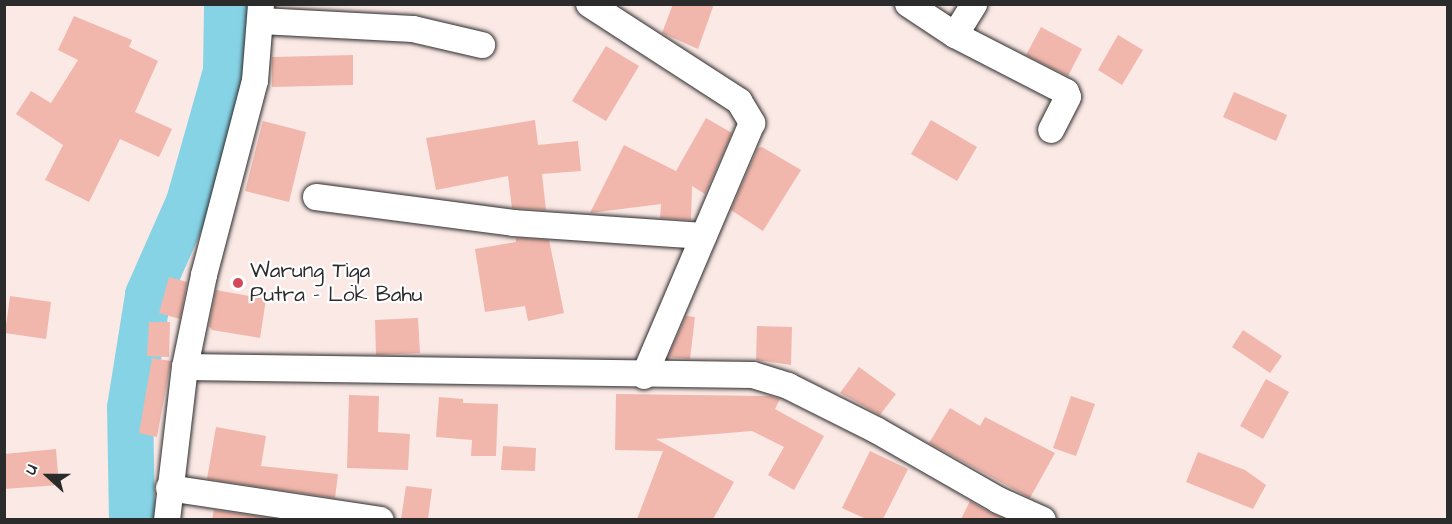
<!DOCTYPE html>
<html>
<head>
<meta charset="utf-8">
<style>
  body { margin:0 }
  #map { position:relative; width:1452px; height:524px; overflow:hidden; background:#fbe9e6; font-family:"Architects Daughter",sans-serif }
  div>[style] { position:absolute }
  [style*='--x'] { left:calc(var(--x)*1px); top:calc(var(--y)*1px); width:calc(var(--w)*1px); rotate:calc(var(--a)*1deg) }
  .river>* { height:46px; margin:-23px; padding:0 23px; transform-origin:23px; border-radius:23px; background:#87d3e6 }
  .building>* { inset:0; background:#f1b7ac }
  .roads { filter:drop-shadow(0 0 2px #2b2b2b) drop-shadow(0 0 2px #2b2b2b) }
  .street>* { height:26px; margin:-13px; padding:0 13px; transform-origin:13px; border-radius:13px; background:#fff }
  .dots>* { width:16px; height:16px; translate:-50% -50%; box-sizing:border-box; border:3px solid #fff; border-radius:50% }
  span { translate:-50% -50%; white-space:nowrap; text-align:center; line-height:1.15; -webkit-text-stroke:4.5px #fff; paint-order:stroke }
  .poi-label { font-size:21px; color:#2b2b2b }
  .left { translate:0 -50%; text-align:left }
  .frame { position:absolute; inset:0; border:6px solid #2b2b2b; pointer-events:none }
  .north { position:absolute; left:18px; top:446px; width:60px; height:60px; -webkit-text-stroke:4px #fff; paint-order:stroke; rotate:291deg; font-size:16px; font-weight:700; line-height:24px; text-align:center; color:#2b2b2b }
  .north::after { content:''; display:block; margin:auto; width:21px; height:27px; background:#2b2b2b; clip-path:polygon(50% 0,100% 100%,50% 72%,0 100%) }
</style>
</head>
<body>
<div id="map">
  <div class="river">
    <div style="--x:132;--y:520;--w:112;--a:-91"></div>
    <div style="--x:130;--y:408;--w:114;--a:-80.9"></div>
    <div style="--x:148;--y:295;--w:102;--a:-66.2"></div>
    <div style="--x:189;--y:202;--w:136;--a:-74.2"></div>
    <div style="--x:226;--y:71;--w:67;--a:-89.1"></div>
  </div>
  <div class="building">
    <div style="clip-path:polygon(673px 4px,714px 4px,698px 49px,662px 33px)"></div>
    <div style="clip-path:polygon(74px 16px,132px 40px,129px 47px,158px 61px,135px 112px,172px 129px,159px 157px,120px 139px,89px 202px,45px 180px,63px 145px,16px 114px,31px 91px,51px 103px,78px 60px,58px 50px)"></div>
    <div style="clip-path:polygon(1041px 27px,1082px 49px,1068px 76px,1026px 55px)"></div>
    <div style="clip-path:polygon(1118px 35px,1143px 50px,1122px 85px,1098px 70px)"></div>
    <div style="clip-path:polygon(606px 46px,639px 66px,606px 121px,572px 101px)"></div>
    <div style="clip-path:polygon(353px 55px,353px 85px,272px 87px,272px 57px)"></div>
    <div style="clip-path:polygon(1234px 92px,1287px 115px,1276px 141px,1223px 117px)"></div>
    <div style="clip-path:polygon(706px 118px,732px 133px,705px 194px,692px 186px,691px 220px,660px 218px,661px 204px,590px 213px,624px 145px,676px 171px)"></div>
    <div style="clip-path:polygon(535px 120px,538px 145px,578px 141px,581px 171px,542px 174px,546px 210px,512px 208px,508px 176px,436px 190px,426px 138px)"></div>
    <div style="clip-path:polygon(931px 120px,977px 147px,957px 181px,911px 154px)"></div>
    <div style="clip-path:polygon(263px 121px,306px 132px,289px 202px,245px 191px)"></div>
    <div style="clip-path:polygon(762px 147px,801px 170px,763px 231px,731px 210px,758px 148px)"></div>
    <div style="clip-path:polygon(516px 238px,549px 240px,564px 313px,528px 321px,525px 306px,485px 312px,475px 249px,516px 242px)"></div>
    <div style="clip-path:polygon(169px 277px,187px 282px,180px 319px,159px 313px)"></div>
    <div style="clip-path:polygon(216px 290px,266px 299px,260px 338px,212px 330px,209px 326px)"></div>
    <div style="clip-path:polygon(10px 296px,51px 302px,46px 339px,5px 333px)"></div>
    <div style="clip-path:polygon(686px 316px,695px 317px,690px 359px,668px 357px)"></div>
    <div style="clip-path:polygon(418px 318px,420px 353px,376px 355px,375px 320px)"></div>
    <div style="clip-path:polygon(149px 322px,170px 322px,169px 357px,147px 356px)"></div>
    <div style="clip-path:polygon(757px 326px,792px 327px,791px 365px,756px 360px)"></div>
    <div style="clip-path:polygon(1243px 330px,1282px 356px,1270px 373px,1232px 347px)"></div>
    <div style="clip-path:polygon(152px 358px,171px 361px,157px 437px,139px 433px)"></div>
    <div style="clip-path:polygon(859px 367px,896px 394px,880px 415px,840px 393px)"></div>
    <div style="clip-path:polygon(1266px 379px,1289px 392px,1263px 439px,1240px 426px)"></div>
    <div style="clip-path:polygon(616px 394px,770px 396px,780px 399px,775px 409px,824px 436px,794px 490px,768px 475px,784px 447px,752px 431px,656px 439px,734px 482px,713px 519px,637px 519px,663px 451px,615px 450px)"></div>
    <div style="clip-path:polygon(349px 395px,379px 396px,378px 432px,410px 434px,408px 470px,347px 468px)"></div>
    <div style="clip-path:polygon(1071px 396px,1095px 404px,1076px 456px,1053px 448px)"></div>
    <div style="clip-path:polygon(439px 397px,463px 399px,463px 403px,498px 404px,496px 456px,471px 456px,472px 440px,436px 437px)"></div>
    <div style="clip-path:polygon(950px 408px,980px 426px,985px 417px,1055px 453px,1030px 498px,929px 443px)"></div>
    <div style="clip-path:polygon(216px 427px,266px 436px,261px 466px,338px 474px,335px 498px,207px 479px)"></div>
    <div style="clip-path:polygon(503px 446px,536px 448px,535px 471px,501px 470px)"></div>
    <div style="clip-path:polygon(56px 449px,59px 485px,4px 489px,4px 454px)"></div>
    <div style="clip-path:polygon(870px 451px,908px 469px,883px 519px,866px 519px,842px 508px)"></div>
    <div style="clip-path:polygon(1198px 452px,1245px 470px,1266px 485px,1253px 509px,1186px 482px)"></div>
    <div style="clip-path:polygon(406px 486px,432px 489px,428px 519px,401px 519px)"></div>
    <div style="clip-path:polygon(970px 501px,991px 513px,1005px 519px,961px 519px)"></div>
    <div style="clip-path:polygon(214px 510px,277px 519px,212px 519px)"></div>
  </div>
  <div class="roads">
    <div class="street">
      <div style="--x:589;--y:4;--w:179;--a:32.9"></div>
      <div style="--x:739;--y:101;--w:26;--a:59"></div>
      <div style="--x:752;--y:123;--w:275;--a:113.1"></div>
      <div style="--x:908;--y:4;--w:56;--a:33.4"></div>
      <div style="--x:955;--y:35;--w:125;--a:27.2"></div>
      <div style="--x:1066;--y:92;--w:5;--a:68"></div>
      <div style="--x:1068;--y:97;--w:37;--a:117"></div>
      <div style="--x:261;--y:21;--w:152;--a:3"></div>
      <div style="--x:413;--y:29;--w:71;--a:13.1"></div>
      <div style="--x:955;--y:35;--w:36;--a:-58"></div>
      <div style="--x:316;--y:197;--w:199;--a:7.5"></div>
      <div style="--x:513;--y:223;--w:191;--a:3.9"></div>
      <div style="--x:185;--y:367;--w:568;--a:0.81"></div>
      <div style="--x:753;--y:375;--w:37;--a:17"></div>
      <div style="--x:788;--y:386;--w:98;--a:26.6"></div>
      <div style="--x:876;--y:430;--w:141;--a:29.8"></div>
      <div style="--x:998;--y:500;--w:49;--a:24"></div>
      <div style="--x:169;--y:488;--w:214;--a:8.6"></div>
      <div style="--x:167;--y:520;--w:154;--a:-83.3"></div>
      <div style="--x:185;--y:367;--w:94;--a:-78.3"></div>
      <div style="--x:204;--y:275;--w:201;--a:-75.3"></div>
      <div style="--x:255;--y:81;--w:77;--a:-85.5"></div>
    </div>
  </div>
  <div class="dots">
    <div style="left:238px;top:283px;background:#d1495b"></div>
  </div>
  <div class="poi-label">
    <span class="left" style="left:250px;top:283px">Warung Tiga<br>Putra - Lok Bahu</span>
  </div>
  <div class="frame"></div>
  <div class="north">U</div>
</div>
</body>
</html>
